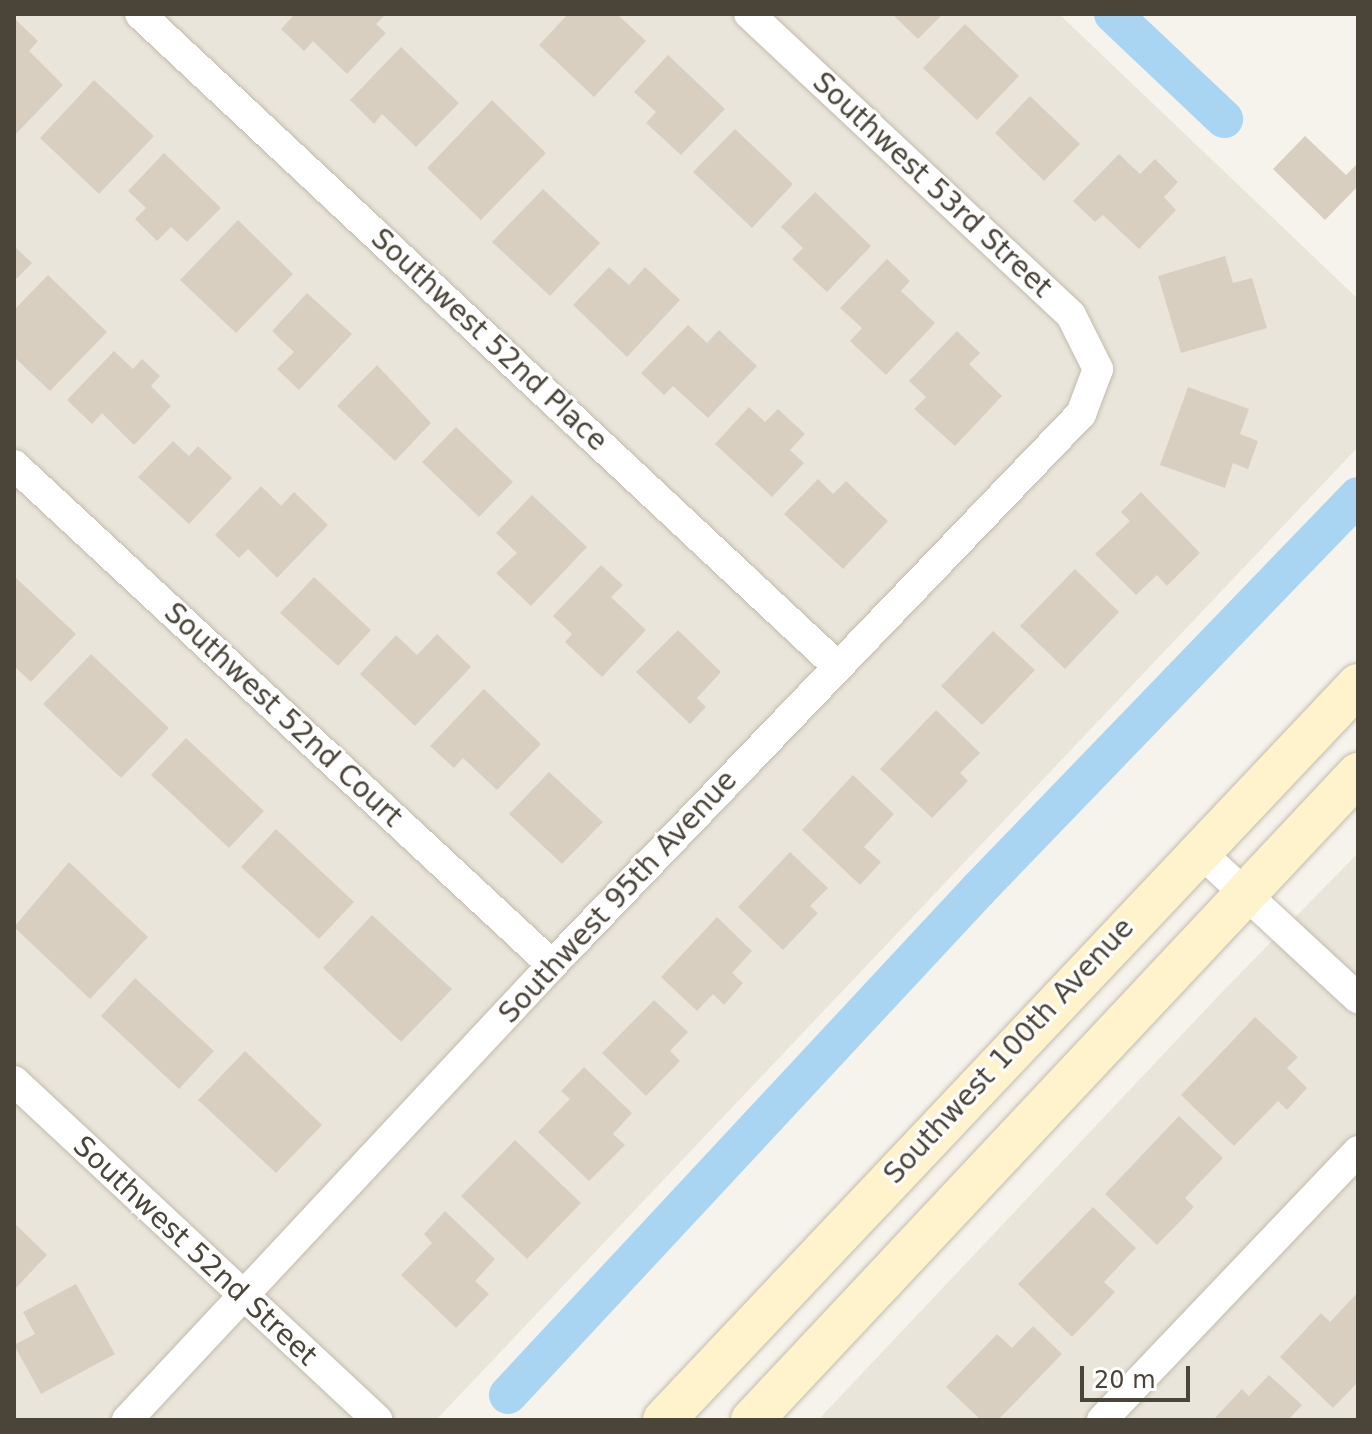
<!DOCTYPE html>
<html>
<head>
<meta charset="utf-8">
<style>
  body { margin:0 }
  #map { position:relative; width:1372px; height:1434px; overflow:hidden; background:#f6f3ec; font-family:"DejaVu Sans",sans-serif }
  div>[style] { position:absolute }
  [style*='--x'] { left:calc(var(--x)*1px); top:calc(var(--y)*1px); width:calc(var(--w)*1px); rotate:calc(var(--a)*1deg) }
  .residential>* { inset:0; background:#eae5da }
  .canal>* { height:38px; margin:-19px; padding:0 19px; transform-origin:19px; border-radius:19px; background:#a9d4f2 }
  .building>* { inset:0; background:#d8cfc1 }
  .roads { filter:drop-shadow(0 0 2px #c2bbae) drop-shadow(0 0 2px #c2bbae) }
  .street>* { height:30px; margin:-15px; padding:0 15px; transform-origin:15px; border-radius:15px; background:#fff }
  .secondary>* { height:42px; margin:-21px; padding:0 21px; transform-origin:21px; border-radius:21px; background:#fff3cd }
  span { translate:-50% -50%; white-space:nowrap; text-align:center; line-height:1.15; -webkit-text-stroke:6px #fff; paint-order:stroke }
  .street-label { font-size:28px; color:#4b4439 }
  .frame { position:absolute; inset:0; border:16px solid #4b4439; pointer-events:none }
  .scale { position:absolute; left:1080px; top:1366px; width:110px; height:36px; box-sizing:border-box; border:4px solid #4b4439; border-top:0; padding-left:10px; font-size:24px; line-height:28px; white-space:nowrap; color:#4b4439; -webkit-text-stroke:6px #fff; paint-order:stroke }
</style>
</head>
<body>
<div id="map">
  <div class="residential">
    <div style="clip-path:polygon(14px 14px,1059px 14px,1358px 299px,1358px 447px,436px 1420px,14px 1420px)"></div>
    <div style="clip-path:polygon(1358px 853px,1358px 1420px,818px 1420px,1224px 990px)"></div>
  </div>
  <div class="canal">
    <div style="--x:1113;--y:14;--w:153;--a:43.4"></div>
    <div style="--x:508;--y:1395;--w:691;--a:-47.05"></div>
    <div style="--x:979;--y:889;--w:546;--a:-46.04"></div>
  </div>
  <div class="building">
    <div style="clip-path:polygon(295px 14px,386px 14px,376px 24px,386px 33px,347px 74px,313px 41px,304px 51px,281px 29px)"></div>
    <div style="clip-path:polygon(568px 14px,617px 14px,646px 41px,594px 97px,539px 45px)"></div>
    <div style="clip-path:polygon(892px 14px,943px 14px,918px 39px)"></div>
    <div style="clip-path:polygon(16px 20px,38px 41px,29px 51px,63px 85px,14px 136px)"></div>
    <div style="clip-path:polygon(965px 24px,1019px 76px,977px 120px,923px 68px)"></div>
    <div style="clip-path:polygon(401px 47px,459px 103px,416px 147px,382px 114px,374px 124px,350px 100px)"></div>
    <div style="clip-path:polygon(668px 55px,725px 109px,681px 155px,646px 123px,656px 112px,634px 92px)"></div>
    <div style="clip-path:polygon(94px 80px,154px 136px,99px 194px,40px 138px)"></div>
    <div style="clip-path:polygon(1030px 96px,1080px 144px,1044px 181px,995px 133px)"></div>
    <div style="clip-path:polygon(492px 100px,546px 153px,481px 220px,427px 168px)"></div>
    <div style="clip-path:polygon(735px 129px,793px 184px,752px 228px,693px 172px)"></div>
    <div style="clip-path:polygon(1305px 136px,1346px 175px,1358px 163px,1358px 186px,1325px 220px,1273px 169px)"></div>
    <div style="clip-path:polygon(164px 153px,221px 208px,187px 242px,171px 227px,157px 241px,135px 219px,146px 208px,128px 191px)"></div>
    <div style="clip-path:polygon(1119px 154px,1140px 174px,1155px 159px,1178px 182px,1164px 197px,1176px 210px,1139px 249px,1103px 215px,1095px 222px,1073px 201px)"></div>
    <div style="clip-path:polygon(543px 189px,600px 243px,550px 296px,492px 242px)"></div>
    <div style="clip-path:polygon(815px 192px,871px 246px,827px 292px,792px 259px,803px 248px,781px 227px)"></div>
    <div style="clip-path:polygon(238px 220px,293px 274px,236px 333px,180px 280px)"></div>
    <div style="clip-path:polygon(14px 246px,32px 263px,14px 281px)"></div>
    <div style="clip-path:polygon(1225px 256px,1233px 283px,1252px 278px,1267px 328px,1181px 353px,1158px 276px)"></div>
    <div style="clip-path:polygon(887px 259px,910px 281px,901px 291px,935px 323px,886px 375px,850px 341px,862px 328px,840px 308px)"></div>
    <div style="clip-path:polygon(609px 267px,629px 285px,645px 267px,680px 300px,627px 357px,573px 305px)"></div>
    <div style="clip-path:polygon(48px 275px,107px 332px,50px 391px,14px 357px,14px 310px)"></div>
    <div style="clip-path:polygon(307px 293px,352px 334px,299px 390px,277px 369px,294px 352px,272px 331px)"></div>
    <div style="clip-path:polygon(688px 325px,707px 343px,719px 330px,757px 366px,708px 418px,673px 386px,664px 395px,641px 373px)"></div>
    <div style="clip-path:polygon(957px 331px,980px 353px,969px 364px,1002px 396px,955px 446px,914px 409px,926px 397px,909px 381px)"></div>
    <div style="clip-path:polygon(114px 351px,133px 369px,142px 359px,160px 376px,151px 386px,171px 406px,134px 445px,102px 413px,92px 424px,67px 400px)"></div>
    <div style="clip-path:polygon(377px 365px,431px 423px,395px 461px,337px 406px)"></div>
    <div style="clip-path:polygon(1188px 387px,1249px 409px,1240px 434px,1258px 441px,1248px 469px,1233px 463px,1225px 488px,1160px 465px)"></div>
    <div style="clip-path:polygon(749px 407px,765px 422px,778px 409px,805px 434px,790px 450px,804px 463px,772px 497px,715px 444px)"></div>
    <div style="clip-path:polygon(456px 427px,513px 482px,479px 517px,422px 462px)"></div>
    <div style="clip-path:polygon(173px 441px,189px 456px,198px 446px,232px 478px,189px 524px,138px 477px)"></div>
    <div style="clip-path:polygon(818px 479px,833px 494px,846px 481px,888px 521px,843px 569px,784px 514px)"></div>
    <div style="clip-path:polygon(261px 486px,281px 506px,294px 492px,328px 525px,277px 578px,248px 549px,239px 558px,215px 535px)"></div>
    <div style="clip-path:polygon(1141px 492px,1200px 553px,1167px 586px,1157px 575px,1136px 595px,1095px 554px,1130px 521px,1121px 512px)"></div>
    <div style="clip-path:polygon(532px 495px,587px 547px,531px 606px,496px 573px,517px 553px,496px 533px)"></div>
    <div style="clip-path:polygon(601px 565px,623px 585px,611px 597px,646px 630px,602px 677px,565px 642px,572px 634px,553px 616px)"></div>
    <div style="clip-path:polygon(1075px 569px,1119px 612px,1065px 669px,1020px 626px)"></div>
    <div style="clip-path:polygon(14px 576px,76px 634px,31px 682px,14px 666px)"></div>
    <div style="clip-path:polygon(314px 577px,371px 630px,338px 666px,280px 613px)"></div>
    <div style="clip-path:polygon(678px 630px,721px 672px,697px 698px,706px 707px,690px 724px,636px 672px)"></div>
    <div style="clip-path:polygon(993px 631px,1035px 670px,982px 725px,941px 686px)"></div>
    <div style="clip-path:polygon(437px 634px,471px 667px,415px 726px,360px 674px,396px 635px,417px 655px)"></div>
    <div style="clip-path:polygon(91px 654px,169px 728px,121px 778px,43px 704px)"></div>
    <div style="clip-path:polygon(484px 689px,541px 744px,497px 790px,463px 758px,454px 768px,430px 746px)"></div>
    <div style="clip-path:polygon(936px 710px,980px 753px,960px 773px,968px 781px,932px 818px,880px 769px)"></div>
    <div style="clip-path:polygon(186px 738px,264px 811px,229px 848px,151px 775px)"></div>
    <div style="clip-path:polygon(549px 772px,603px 822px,562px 864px,509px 814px)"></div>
    <div style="clip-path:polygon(853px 775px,894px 814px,864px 847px,881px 862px,860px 885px,802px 830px)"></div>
    <div style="clip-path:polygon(276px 829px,354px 902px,319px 939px,241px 867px)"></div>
    <div style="clip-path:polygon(790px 852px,828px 888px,810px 906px,818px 913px,783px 950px,738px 907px)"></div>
    <div style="clip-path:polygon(69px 862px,148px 937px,90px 999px,14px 927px)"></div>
    <div style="clip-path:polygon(372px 915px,452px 989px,401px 1042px,323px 968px)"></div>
    <div style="clip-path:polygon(717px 917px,752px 951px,732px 973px,743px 983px,724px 1005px,713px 994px,697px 1011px,661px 977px)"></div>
    <div style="clip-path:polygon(135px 978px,214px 1051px,179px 1089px,101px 1016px)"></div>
    <div style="clip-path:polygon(654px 1000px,688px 1032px,670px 1051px,680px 1061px,646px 1096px,602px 1053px)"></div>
    <div style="clip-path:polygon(1255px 1017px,1298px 1057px,1287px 1068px,1307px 1088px,1287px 1110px,1278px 1101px,1234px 1146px,1181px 1095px)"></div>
    <div style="clip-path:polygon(245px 1051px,322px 1125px,276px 1173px,198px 1100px)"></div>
    <div style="clip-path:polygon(584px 1067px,632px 1113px,613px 1134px,625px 1145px,589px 1181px,538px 1132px,570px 1099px,561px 1091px)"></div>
    <div style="clip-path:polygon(1179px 1116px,1223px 1158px,1185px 1198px,1194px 1207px,1157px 1245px,1105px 1194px)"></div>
    <div style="clip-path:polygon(515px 1140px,581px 1203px,527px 1259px,461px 1196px)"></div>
    <div style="clip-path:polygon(1093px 1207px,1136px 1248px,1104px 1282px,1115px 1292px,1072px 1337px,1018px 1284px)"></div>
    <div style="clip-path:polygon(445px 1211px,495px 1259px,475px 1281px,489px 1294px,456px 1328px,401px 1275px,432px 1243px,424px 1234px)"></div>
    <div style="clip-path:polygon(14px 1223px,47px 1255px,14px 1290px)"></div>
    <div style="clip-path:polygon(76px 1284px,115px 1354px,41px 1394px,14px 1345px,35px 1334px,23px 1312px)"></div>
    <div style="clip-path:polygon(1358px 1292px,1358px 1382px,1333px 1408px,1280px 1357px,1321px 1313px,1330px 1322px)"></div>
    <div style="clip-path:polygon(1033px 1326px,1062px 1354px,998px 1420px,981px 1420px,946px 1387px,997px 1334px,1012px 1348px)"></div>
    <div style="clip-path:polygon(1269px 1375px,1302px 1405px,1288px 1420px,1213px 1420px,1242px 1389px,1249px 1396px)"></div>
  </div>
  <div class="roads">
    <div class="street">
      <div style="--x:140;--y:14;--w:954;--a:43.09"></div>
      <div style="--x:14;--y:465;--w:734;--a:42.9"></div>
      <div style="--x:1199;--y:851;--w:217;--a:42.8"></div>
      <div style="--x:14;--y:1081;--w:497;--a:43"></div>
      <div style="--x:127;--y:1420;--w:623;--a:-46.95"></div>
      <div style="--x:552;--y:965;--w:764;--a:-46.17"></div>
      <div style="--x:1081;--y:414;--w:48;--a:-69.3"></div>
      <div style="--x:1098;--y:369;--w:60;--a:-116.6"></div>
      <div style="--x:1071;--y:315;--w:441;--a:-136.9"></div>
      <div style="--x:1102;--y:1420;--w:371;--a:-46.4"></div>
    </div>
    <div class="secondary">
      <div style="--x:664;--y:1420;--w:1011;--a:-46.64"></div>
      <div style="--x:752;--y:1420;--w:886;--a:-46.83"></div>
    </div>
  </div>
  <div class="street-label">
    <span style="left:932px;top:185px;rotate:43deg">Southwest 53rd Street</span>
    <span style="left:489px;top:340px;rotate:43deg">Southwest 52nd Place</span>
    <span style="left:283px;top:715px;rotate:43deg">Southwest 52nd Court</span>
    <span style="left:618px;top:897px;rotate:-47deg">Southwest 95th Avenue</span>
    <span style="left:1009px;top:1051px;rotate:-47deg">Southwest 100th Avenue</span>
    <span style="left:195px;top:1251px;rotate:43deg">Southwest 52nd Street</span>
  </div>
  <div class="frame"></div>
  <div class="scale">20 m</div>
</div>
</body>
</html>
